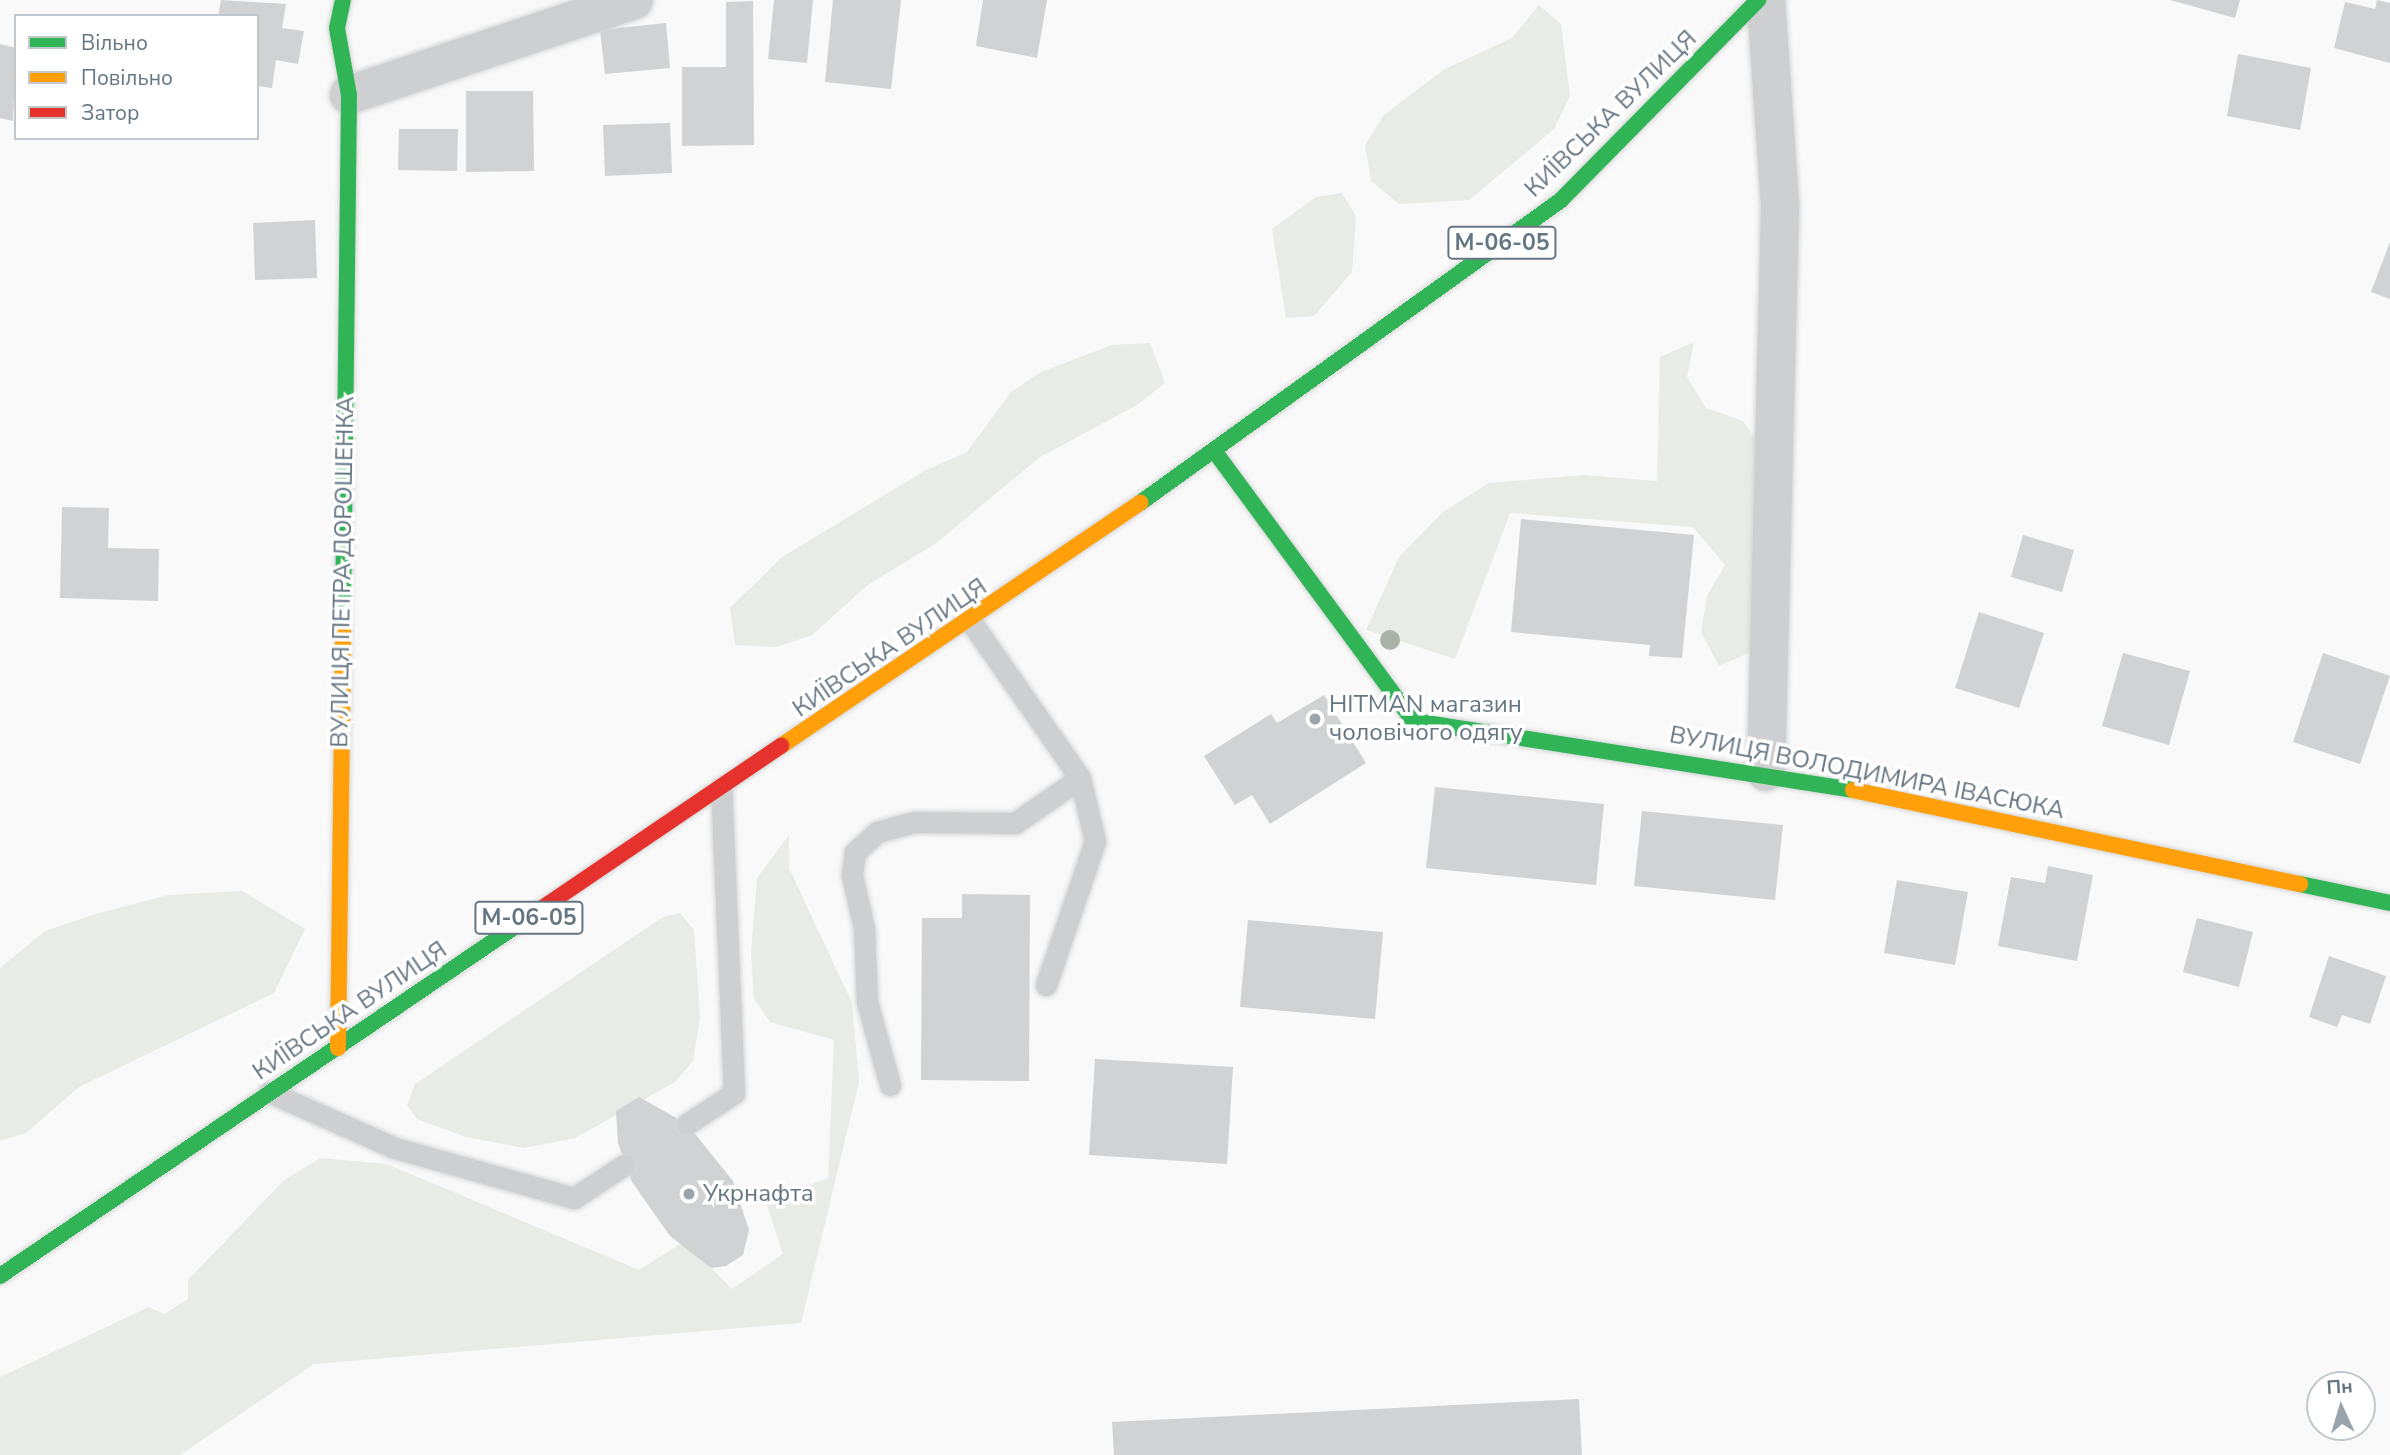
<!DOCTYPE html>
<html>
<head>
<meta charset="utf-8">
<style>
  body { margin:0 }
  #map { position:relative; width:2390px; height:1455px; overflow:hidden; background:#f9f9f9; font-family:"Nunito Sans",sans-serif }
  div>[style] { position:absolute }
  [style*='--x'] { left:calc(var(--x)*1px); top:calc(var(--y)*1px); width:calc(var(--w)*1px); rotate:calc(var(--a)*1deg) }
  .green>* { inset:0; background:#e8ebe6 }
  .building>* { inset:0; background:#d0d2d3 }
  .roads { filter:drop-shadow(0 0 2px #d5d6d7) drop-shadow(0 0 2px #d5d6d7) }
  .lane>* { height:21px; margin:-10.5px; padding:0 10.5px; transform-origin:10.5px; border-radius:10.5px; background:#cecfd0 }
  .street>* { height:38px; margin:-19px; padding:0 19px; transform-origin:19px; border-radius:19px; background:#cecfd0 }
  .fast>* { height:16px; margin:-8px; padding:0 8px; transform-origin:8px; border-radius:8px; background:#30b455 }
  .slow>* { height:16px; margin:-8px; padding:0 8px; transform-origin:8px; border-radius:8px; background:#ff9f0a }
  .jam>* { height:16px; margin:-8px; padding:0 8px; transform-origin:8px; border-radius:8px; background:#e5322d }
  .trees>* { width:20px; height:20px; margin:-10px; border-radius:50%; background:#a9b3a7 }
  .dots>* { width:19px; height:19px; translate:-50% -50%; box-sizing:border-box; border:4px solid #fff; border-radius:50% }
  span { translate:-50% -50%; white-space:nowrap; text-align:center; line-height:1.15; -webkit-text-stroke:7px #fff; paint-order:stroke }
  .shield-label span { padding:2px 5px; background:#fff; border:2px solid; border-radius:5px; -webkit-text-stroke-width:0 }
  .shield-label { font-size:23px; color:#657683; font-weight:700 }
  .street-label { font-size:24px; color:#657683 }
  .poi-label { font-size:24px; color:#657683 }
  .left { translate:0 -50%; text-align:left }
  .legend { position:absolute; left:14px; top:14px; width:245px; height:126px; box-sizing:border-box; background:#fff; border:2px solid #c1c8cd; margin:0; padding:9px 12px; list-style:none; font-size:21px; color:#657683 }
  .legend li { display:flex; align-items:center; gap:14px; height:35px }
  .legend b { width:35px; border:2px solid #c1c8cd }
  .north { position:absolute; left:2306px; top:1371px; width:70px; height:70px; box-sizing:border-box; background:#fff; border:2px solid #c1c8cd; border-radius:50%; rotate:356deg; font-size:19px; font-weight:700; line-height:28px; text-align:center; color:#657683 }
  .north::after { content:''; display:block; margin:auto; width:24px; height:32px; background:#99a4ac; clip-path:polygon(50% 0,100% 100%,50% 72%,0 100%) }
</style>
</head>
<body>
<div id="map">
  <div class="green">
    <div style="clip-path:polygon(1539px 5px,1561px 24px,1570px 96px,1554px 129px,1469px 200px,1399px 204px,1371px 181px,1365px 145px,1384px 115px,1443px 70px,1512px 38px)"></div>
    <div style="clip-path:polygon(1342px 193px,1356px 216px,1352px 272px,1314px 316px,1286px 318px,1272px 229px,1316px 197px)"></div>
    <div style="clip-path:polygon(1694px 342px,1687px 377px,1706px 408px,1743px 421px,1765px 452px,1753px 651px,1719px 666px,1701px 632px,1707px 596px,1725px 565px,1693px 527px,1510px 513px,1455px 659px,1366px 630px,1399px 557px,1443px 512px,1489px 483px,1584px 475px,1657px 481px,1660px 357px)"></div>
    <div style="clip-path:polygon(1150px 343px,1165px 383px,1137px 405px,1040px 457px,935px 544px,869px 584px,812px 635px,776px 647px,735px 645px,730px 608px,782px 557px,926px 470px,967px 452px,1011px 392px,1041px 372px,1112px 345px)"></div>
    <div style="clip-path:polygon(789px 835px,789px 868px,852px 1003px,859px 1082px,801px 1323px,314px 1364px,180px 1455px,0 1455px,0 1377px,149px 1307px,164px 1314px,188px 1299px,188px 1280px,283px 1181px,320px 1158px,387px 1164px,639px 1270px,685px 1241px,732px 1289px,783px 1254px,766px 1202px,828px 1178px,834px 1040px,770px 1022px,754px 999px,751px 953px,757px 878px)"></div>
    <div style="clip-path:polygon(242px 891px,305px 929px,274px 993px,79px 1087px,26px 1133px,0 1141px,0 968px,45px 931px,96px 914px,168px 895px)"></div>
    <div style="clip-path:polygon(680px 913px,694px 930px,700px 1018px,693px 1061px,675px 1082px,575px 1138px,524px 1148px,466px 1137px,417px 1119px,407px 1105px,415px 1084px,663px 917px)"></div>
  </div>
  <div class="building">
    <div style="clip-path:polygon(221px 0,286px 4px,282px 28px,304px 31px,298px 64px,276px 60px,272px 88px,257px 86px,257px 16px,218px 16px)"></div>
    <div style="clip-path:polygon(774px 0,813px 0,807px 63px,768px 59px)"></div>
    <div style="clip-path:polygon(833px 0,901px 0,891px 89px,825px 82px)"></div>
    <div style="clip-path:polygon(983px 0,1047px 0,1037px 58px,976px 46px)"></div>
    <div style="clip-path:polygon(2170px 0,2240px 0,2235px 18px)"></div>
    <div style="clip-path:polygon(2377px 0,2390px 3px,2390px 63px,2334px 48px,2345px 2px,2375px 9px)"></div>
    <div style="clip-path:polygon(753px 1px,754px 145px,682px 146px,682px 67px,726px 67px,726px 2px)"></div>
    <div style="clip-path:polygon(666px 23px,670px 68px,605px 74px,600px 30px)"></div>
    <div style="clip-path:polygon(0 44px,16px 48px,13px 121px,0 118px)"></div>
    <div style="clip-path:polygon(2238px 54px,2311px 68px,2300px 130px,2227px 116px)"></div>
    <div style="clip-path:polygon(466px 91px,533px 91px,534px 171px,466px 172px)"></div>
    <div style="clip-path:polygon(670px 123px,672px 173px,605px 176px,603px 125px)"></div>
    <div style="clip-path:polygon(399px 129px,458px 129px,457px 171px,398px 170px)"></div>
    <div style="clip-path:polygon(315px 220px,317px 278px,255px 280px,253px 223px)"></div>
    <div style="clip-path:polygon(2390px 242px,2390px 299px,2371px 292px)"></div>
    <div style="clip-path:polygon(62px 507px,109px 508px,108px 548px,159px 549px,158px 601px,60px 598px)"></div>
    <div style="clip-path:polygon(1521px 519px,1694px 535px,1682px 658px,1649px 656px,1650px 645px,1511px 632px)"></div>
    <div style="clip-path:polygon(2023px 535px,2074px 550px,2062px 592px,2011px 577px)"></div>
    <div style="clip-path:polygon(1979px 612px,2044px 633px,2019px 708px,1955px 688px)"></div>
    <div style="clip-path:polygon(2123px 653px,2190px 671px,2169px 745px,2102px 726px)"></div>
    <div style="clip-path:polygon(2323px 653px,2390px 676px,2360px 764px,2293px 742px)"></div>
    <div style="clip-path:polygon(1324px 695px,1366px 763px,1270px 824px,1252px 795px,1235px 805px,1204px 756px,1271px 714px,1277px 723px)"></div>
    <div style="clip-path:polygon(1435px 787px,1604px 804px,1596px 885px,1426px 868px)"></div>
    <div style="clip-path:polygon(1642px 811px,1783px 825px,1775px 900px,1634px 886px)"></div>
    <div style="clip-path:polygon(2048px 866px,2093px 875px,2077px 961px,1998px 946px,2011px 877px,2045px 883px)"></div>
    <div style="clip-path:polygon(1897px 880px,1968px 892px,1955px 965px,1884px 953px)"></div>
    <div style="clip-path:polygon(962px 894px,1030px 895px,1029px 1081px,921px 1080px,922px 918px,962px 918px)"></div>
    <div style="clip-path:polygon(2197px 918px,2253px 932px,2239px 987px,2183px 972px)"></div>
    <div style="clip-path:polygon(1248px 920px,1383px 932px,1375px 1019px,1240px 1007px)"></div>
    <div style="clip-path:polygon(2329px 956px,2386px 976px,2370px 1024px,2342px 1015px,2337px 1027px,2309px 1017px)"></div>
    <div style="clip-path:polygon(1095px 1059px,1233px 1067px,1227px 1164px,1089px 1155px)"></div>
    <div style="clip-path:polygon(639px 1097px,687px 1124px,733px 1181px,749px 1230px,743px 1255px,726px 1266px,711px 1268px,670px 1236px,632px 1182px,618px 1143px,616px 1111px)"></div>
    <div style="clip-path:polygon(1579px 1399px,1582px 1455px,1114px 1455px,1112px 1422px)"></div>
  </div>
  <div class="roads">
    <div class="lane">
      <div style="--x:1046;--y:985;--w:152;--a:-71.2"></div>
      <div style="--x:1095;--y:841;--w:65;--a:-103.4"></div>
      <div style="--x:890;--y:1085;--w:86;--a:-105.5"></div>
      <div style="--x:867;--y:1002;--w:74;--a:-92.3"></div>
      <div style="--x:864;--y:928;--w:54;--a:-102.8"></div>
      <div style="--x:852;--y:875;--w:23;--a:-83"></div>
      <div style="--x:855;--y:852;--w:30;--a:-42"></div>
      <div style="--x:877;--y:832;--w:38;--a:-15"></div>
      <div style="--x:914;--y:822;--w:101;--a:0.6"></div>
      <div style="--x:1015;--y:823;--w:79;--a:-34.7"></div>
      <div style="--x:1080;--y:778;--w:190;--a:-124.9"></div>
      <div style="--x:269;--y:1092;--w:138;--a:24"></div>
      <div style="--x:395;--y:1148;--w:186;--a:15.6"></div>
      <div style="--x:574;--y:1198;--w:60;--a:-33.4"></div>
      <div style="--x:687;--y:1124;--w:56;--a:-33.4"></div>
      <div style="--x:734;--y:1093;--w:305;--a:-92.4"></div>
    </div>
    <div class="street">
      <div style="--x:1766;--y:0;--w:208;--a:86.1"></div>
      <div style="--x:1780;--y:208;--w:564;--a:91.42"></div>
      <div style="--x:349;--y:95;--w:300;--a:-18.4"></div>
    </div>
    <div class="fast">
      <div style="--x:1215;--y:452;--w:334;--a:53.6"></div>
      <div style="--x:1413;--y:721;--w:445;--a:8.9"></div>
      <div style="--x:1140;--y:503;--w:519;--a:-35.74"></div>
      <div style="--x:1561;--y:200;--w:281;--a:-45.4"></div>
      <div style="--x:343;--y:617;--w:522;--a:-89.34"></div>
      <div style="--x:349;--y:95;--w:68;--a:-100.2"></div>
      <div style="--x:337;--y:28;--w:29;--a:-78"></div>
      <div style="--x:2300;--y:884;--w:92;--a:11.9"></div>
      <div style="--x:0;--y:1276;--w:639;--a:-34.16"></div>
    </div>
    <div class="slow">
      <div style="--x:781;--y:746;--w:434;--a:-34.1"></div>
      <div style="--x:1853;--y:790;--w:457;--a:11.9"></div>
      <div style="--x:338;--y:1048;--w:431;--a:-89.3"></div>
    </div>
    <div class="jam">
      <div style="--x:529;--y:917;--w:305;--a:-34.2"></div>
    </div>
  </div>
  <div class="trees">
    <div style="left:1390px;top:640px"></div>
  </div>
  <div class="dots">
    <div style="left:1315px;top:719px;background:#99a4ac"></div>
    <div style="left:689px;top:1194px;background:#99a4ac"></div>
  </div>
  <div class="shield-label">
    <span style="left:1502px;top:243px">М-06-05</span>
    <span style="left:529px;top:918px">М-06-05</span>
  </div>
  <div class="street-label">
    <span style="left:1611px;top:114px;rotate:-44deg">КИЇВСЬКА ВУЛИЦЯ</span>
    <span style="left:343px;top:572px;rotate:-89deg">ВУЛИЦЯ ПЕТРА ДОРОШЕНКА</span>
    <span style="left:890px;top:648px;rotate:-34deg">КИЇВСЬКА ВУЛИЦЯ</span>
    <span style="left:1867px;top:773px;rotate:11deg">ВУЛИЦЯ ВОЛОДИМИРА ІВАСЮКА</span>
    <span style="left:350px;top:1011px;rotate:-34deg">КИЇВСЬКА ВУЛИЦЯ</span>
  </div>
  <div class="poi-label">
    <span class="left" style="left:1329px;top:719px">HITMAN магазин<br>чоловічого одягу</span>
    <span class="left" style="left:703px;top:1194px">Укрнафта</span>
  </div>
  <ul class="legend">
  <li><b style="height:9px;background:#30b455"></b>Вільно</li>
  <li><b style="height:9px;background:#ff9f0a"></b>Повільно</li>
  <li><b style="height:9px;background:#e5322d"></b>Затор</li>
  </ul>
  <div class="north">Пн</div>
</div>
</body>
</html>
